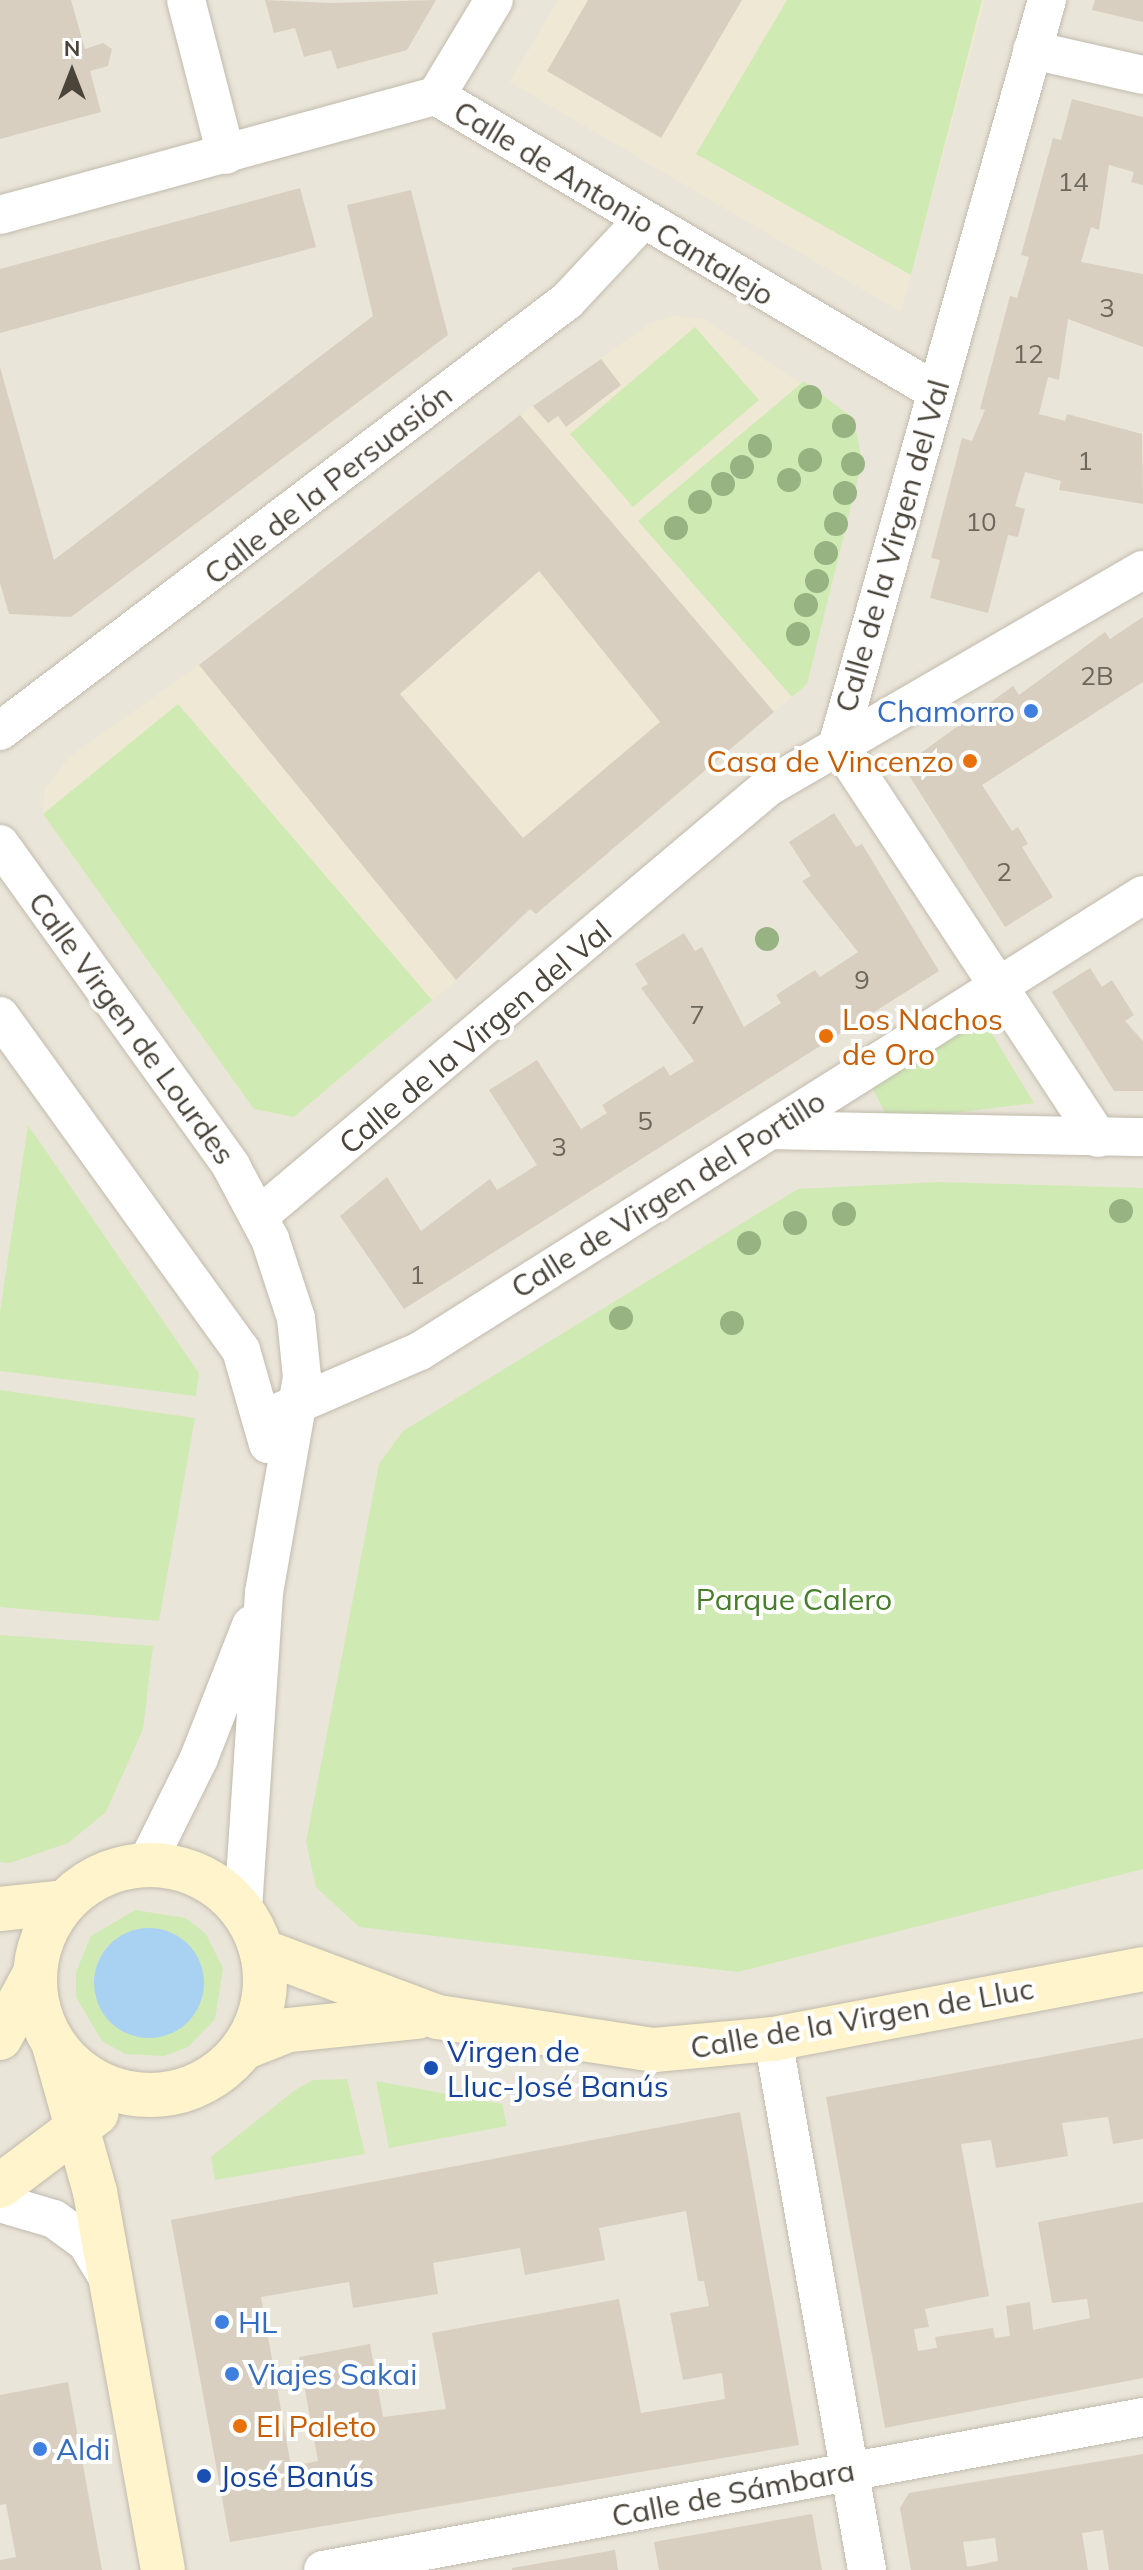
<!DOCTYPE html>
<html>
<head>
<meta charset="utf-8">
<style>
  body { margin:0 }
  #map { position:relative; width:1143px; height:2570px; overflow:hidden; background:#f6f3eb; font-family:Mulish,sans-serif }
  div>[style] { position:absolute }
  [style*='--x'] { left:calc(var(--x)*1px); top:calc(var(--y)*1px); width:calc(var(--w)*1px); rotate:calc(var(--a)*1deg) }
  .residential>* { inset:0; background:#eae5d9 }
  .education>* { inset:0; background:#efe8d5 }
  .green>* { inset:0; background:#d0eab4 }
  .water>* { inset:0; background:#a8d1f2 }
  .round { border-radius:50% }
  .building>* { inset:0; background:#d8cfc0 }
  .roads { filter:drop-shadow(0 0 2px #c1bbad) drop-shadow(0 0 2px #c1bbad) }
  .street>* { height:38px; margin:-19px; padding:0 19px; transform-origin:19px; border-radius:19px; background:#fff }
  .secondary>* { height:44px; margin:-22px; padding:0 22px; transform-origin:22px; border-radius:22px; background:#fff4cc }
  .secondary>.ring { margin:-22px; padding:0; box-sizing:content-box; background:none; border:44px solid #fff4cc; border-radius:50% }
  .trees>* { width:24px; height:24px; margin:-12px; border-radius:50%; background:#96b381 }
  .dots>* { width:22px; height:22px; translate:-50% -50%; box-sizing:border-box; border:4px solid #fff; border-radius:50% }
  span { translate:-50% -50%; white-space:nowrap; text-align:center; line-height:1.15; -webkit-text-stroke:8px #fff; paint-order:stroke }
  .number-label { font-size:26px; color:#6e675b }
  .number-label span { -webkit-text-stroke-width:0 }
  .street-label { font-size:30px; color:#4a4439 }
  .shop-label { font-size:30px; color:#366cbe }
  .right { translate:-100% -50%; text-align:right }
  .left { translate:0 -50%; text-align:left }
  .food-label { font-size:30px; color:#c56008 }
  .park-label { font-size:30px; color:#477e2a }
  .transit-label { font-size:30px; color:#164399 }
  .north { position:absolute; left:32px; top:32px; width:80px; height:80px; -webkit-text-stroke:6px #fff; paint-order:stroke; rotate:0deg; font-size:22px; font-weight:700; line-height:32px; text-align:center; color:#4a4439 }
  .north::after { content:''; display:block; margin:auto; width:28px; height:36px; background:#4a4439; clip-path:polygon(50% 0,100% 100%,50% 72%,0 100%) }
</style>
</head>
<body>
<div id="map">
  <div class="residential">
    <div style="clip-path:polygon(0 0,1143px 0,1143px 2570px,0 2570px)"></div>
  </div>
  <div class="education">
    <div style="clip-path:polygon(558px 0,985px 0,901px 312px,510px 82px)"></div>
    <div style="clip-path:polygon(672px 316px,703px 319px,854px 419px,862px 462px,807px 684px,536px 914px,530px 909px,475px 956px,480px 960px,294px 1117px,254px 1109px,43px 814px,44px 791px,68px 758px,199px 665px,520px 415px,651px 323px)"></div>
  </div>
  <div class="green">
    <div style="clip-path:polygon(787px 0,982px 0,911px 275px,696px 154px)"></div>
    <div style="clip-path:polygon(695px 327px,759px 400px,633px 507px,570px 434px)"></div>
    <div style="clip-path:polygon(804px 381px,854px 419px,862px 462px,807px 684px,792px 697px,638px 521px)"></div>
    <div style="clip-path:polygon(178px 704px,432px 1000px,294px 1117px,254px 1109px,43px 814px)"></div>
    <div style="clip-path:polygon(980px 1014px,1034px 1103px,889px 1121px,871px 1085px)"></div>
    <div style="clip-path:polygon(28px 1125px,199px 1373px,196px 1396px,0 1371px,0 1312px)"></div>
    <div style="clip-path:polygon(939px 1182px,1143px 1188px,1143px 1869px,738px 1972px,359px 1927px,316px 1887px,306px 1842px,379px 1464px,403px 1431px,798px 1189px)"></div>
    <div style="clip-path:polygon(0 1390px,195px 1418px,159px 1621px,0 1607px)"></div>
    <div style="clip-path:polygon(0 1635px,153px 1646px,143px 1729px,106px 1812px,68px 1843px,10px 1863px,0 1862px)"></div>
    <div style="clip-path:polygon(evenodd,135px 1910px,186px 1918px,206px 1934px,223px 1968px,215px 2019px,188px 2047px,164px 2056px,125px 2054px,102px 2041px,76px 1997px,76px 1972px,91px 1936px,135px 1910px,137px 1929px,156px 1929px,203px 1998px,194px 2015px,163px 2036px,114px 2026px,95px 1997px,98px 1962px,107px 1946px,137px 1929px)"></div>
    <div style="clip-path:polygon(347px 2079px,365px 2154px,215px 2180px,211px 2157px,295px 2090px,313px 2080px)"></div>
    <div style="clip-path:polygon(376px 2081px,502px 2104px,507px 2126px,389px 2148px)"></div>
  </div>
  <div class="water">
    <div class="round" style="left:94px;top:1928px;width:110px;height:110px"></div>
  </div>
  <div class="building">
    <div style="clip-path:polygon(0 0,71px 0,85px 49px,103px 43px,112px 49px,108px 66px,90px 71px,101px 112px,0 139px)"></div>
    <div style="clip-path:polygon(265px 0,331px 3px,436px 0,407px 50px,337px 69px,331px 50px,304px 57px,295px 28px,274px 33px)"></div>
    <div style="clip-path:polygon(588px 0,742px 0,661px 138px,547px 71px)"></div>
    <div style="clip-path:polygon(1095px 0,1143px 0,1143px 22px,1092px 10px)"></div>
    <div style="clip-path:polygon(1072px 99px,1143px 117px,1143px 185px,1131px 182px,1134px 172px,1109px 165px,1099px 230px,1091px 227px,1081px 262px,1143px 274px,1143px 347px,1068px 319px,1059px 380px,1048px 377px,1039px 414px,1065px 421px,1067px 414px,1142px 434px,1143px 504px,1059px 490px,1061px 481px,1025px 472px,1015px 506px,1025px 509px,1018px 537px,1008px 535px,988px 613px,930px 598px,940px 560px,931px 558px,962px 438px,972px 441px,985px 410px,980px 409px,1010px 296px,1017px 298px,1029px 257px,1021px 255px,1053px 138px,1061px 140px)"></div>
    <div style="clip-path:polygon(300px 188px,316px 247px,0 333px,0 269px)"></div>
    <div style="clip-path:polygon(411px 190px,448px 335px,71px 617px,9px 614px,0 583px,0 367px,54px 560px,373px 316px,347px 205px)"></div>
    <div style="clip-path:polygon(601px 359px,621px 385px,566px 427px,558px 416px,548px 423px,533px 406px)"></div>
    <div style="clip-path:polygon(evenodd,520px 415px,774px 712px,536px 914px,530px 909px,456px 980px,199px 665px,520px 415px,539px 571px,660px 722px,523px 838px,400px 694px,539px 571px)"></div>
    <div style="clip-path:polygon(1143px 617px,1143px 682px,982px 785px,1012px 831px,1018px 827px,1028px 844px,1022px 847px,1053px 897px,1005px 927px,903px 766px,1013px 686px,1019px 695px,1105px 632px,1110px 639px)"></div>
    <div style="clip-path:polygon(834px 813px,856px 847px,862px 844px,939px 971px,404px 1309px,340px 1216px,387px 1177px,421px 1231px,490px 1179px,497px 1190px,537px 1165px,489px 1090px,537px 1060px,581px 1129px,607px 1113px,602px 1105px,664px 1066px,670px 1076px,694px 1061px,641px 988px,648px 984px,635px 964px,684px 933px,695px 951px,702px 947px,744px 1027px,781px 1003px,776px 995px,815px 970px,820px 977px,858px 952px,802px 881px,811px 876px,789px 842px)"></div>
    <div style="clip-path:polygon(1090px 968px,1102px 987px,1112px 980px,1134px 1015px,1125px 1021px,1143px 1041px,1143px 1091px,1114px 1091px,1052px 992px)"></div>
    <div style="clip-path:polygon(1143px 2038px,1143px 2139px,1113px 2144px,1108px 2117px,1062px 2123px,1068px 2156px,996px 2168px,991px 2140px,961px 2144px,989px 2296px,925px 2309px,929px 2327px,914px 2329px,918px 2351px,937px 2348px,935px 2337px,993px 2328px,995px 2338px,1010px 2336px,1006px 2306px,1030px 2302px,1033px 2330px,1090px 2318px,1087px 2299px,1052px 2303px,1038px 2222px,1143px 2202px,1143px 2378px,885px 2428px,826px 2097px)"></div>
    <div style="clip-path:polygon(evenodd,740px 2112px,799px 2445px,230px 2542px,171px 2220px,740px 2112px,686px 2211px,698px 2281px,704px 2281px,709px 2306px,670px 2313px,683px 2380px,722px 2373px,725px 2399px,641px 2413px,619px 2299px,432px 2333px,446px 2409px,383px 2417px,370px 2344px,299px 2357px,318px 2461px,291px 2466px,261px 2297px,349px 2282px,353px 2308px,438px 2294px,433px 2263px,520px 2248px,525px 2275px,605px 2260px,599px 2228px,686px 2211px)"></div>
    <div style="clip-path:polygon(68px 2382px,102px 2570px,0 2570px,0 2560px,16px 2557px,6px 2504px,0 2505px,0 2395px)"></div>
    <div style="clip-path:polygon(evenodd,1143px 2454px,1143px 2570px,1109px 2570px,1103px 2530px,1082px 2533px,1088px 2570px,911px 2570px,900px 2508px,909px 2493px,1143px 2454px,995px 2538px,998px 2561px,967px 2567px,963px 2542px,995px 2538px)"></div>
    <div style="clip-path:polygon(812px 2514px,822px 2570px,659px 2570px,654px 2542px)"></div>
    <div style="clip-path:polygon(615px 2550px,618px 2570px,512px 2570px,512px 2568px)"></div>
  </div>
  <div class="roads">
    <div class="street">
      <div style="--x:186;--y:0;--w:160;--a:75.5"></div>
      <div style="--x:1032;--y:50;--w:114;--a:12.7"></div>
      <div style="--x:436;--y:96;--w:580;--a:30.59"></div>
      <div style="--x:0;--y:215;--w:452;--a:-15.3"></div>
      <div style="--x:436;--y:96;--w:112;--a:-58.9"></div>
      <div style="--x:0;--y:731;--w:712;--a:-37.18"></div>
      <div style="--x:567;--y:301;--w:108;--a:-46.9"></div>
      <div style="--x:838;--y:743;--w:772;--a:-74.29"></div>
      <div style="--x:838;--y:743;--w:473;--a:56.6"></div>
      <div style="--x:0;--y:844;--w:396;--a:54.3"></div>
      <div style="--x:231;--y:1166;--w:83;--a:61.9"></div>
      <div style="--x:270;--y:1239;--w:83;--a:71.8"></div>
      <div style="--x:296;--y:1318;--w:59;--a:84.2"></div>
      <div style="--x:302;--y:1377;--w:219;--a:100"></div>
      <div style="--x:264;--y:1593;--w:320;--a:93.8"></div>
      <div style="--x:0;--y:1016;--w:412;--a:54.2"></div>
      <div style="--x:241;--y:1350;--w:98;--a:74"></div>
      <div style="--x:771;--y:1130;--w:372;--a:1.1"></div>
      <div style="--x:260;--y:1215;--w:664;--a:-40.11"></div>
      <div style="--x:768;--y:787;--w:433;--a:-30.1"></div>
      <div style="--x:263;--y:1419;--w:171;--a:-23.4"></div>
      <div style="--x:420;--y:1351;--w:855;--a:-32.24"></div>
      <div style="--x:146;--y:1865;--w:119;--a:-63.6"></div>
      <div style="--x:199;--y:1758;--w:143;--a:-68.6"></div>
      <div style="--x:773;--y:2039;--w:539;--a:79.96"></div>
      <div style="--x:0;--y:2203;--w:56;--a:16.5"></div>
      <div style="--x:54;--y:2219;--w:39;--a:36"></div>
      <div style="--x:86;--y:2242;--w:46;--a:58.4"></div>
      <div style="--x:323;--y:2570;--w:834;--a:-10.57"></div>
    </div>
    <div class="secondary">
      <div class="ring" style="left:35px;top:1865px;width:186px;height:186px"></div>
      <div style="--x:0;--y:1909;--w:65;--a:-6.1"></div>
      <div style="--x:262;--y:1951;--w:188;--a:20.6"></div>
      <div style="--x:438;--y:2017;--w:219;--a:8.7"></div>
      <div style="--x:654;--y:2050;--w:120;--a:-5.3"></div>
      <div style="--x:773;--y:2039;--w:377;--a:-10.7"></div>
      <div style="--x:0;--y:2038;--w:69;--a:-61.6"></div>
      <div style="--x:54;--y:2045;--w:153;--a:74.4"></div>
      <div style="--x:95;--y:2192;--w:384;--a:79.8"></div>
      <div style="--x:243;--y:2048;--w:49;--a:-21.4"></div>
      <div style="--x:289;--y:2030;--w:129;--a:-5.8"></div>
      <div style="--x:0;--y:2186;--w:121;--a:-37"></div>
    </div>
  </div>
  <div class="trees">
    <div style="left:810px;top:397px"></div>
    <div style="left:844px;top:426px"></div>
    <div style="left:760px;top:446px"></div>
    <div style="left:810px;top:460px"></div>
    <div style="left:853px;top:464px"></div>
    <div style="left:742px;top:467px"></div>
    <div style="left:789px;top:480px"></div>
    <div style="left:723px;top:484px"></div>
    <div style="left:845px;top:493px"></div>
    <div style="left:700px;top:502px"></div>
    <div style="left:836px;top:524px"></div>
    <div style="left:676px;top:528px"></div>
    <div style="left:826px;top:553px"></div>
    <div style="left:817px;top:581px"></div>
    <div style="left:806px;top:605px"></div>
    <div style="left:798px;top:634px"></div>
    <div style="left:767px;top:939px"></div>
    <div style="left:1121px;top:1211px"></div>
    <div style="left:844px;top:1214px"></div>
    <div style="left:795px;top:1223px"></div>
    <div style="left:749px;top:1243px"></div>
    <div style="left:621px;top:1318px"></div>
    <div style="left:732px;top:1323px"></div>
  </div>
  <div class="dots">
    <div style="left:1031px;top:711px;background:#3f7fe0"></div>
    <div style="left:970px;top:761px;background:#e8710a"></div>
    <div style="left:826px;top:1036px;background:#e8710a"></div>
    <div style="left:431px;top:2068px;background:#1a4fb4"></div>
    <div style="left:222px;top:2322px;background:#3f7fe0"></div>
    <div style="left:232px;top:2374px;background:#3f7fe0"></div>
    <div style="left:240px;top:2426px;background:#e8710a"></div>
    <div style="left:40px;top:2449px;background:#3f7fe0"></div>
    <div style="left:204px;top:2476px;background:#1a4fb4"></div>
  </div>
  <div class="number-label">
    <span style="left:1073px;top:182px">14</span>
    <span style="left:1107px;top:308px">3</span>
    <span style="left:1028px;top:354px">12</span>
    <span style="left:1085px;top:461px">1</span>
    <span style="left:981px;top:522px">10</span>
    <span style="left:1097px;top:676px">2B</span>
    <span style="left:1004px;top:872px">2</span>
    <span style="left:862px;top:980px">9</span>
    <span style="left:697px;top:1015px">7</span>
    <span style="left:645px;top:1121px">5</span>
    <span style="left:559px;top:1147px">3</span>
    <span style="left:417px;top:1275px">1</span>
  </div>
  <div class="street-label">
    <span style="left:614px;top:203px;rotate:31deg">Calle de Antonio Cantalejo</span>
    <span style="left:328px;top:484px;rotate:-38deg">Calle de la Persuasión</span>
    <span style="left:892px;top:546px;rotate:-74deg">Calle de la Virgen del Val</span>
    <span style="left:132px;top:1028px;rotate:54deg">Calle Virgen de Lourdes</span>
    <span style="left:475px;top:1037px;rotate:-40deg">Calle de la Virgen del Val</span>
    <span style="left:668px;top:1194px;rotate:-32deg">Calle de Virgen del Portillo</span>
    <span style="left:862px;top:2018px;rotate:-10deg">Calle de la Virgen de Lluc</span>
    <span style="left:733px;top:2493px;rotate:-11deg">Calle de Sámbara</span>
  </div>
  <div class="shop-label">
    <span class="right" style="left:1015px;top:711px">Chamorro</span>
    <span class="left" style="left:238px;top:2322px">HL</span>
    <span class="left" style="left:248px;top:2374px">Viajes Sakai</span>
    <span class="left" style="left:56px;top:2449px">Aldi</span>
  </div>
  <div class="food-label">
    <span class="right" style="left:954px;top:761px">Casa de Vincenzo</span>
    <span class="left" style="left:842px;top:1036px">Los Nachos<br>de Oro</span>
    <span class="left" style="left:256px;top:2426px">El Paleto</span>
  </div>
  <div class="park-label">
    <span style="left:794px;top:1599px">Parque Calero</span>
  </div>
  <div class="transit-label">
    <span class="left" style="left:447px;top:2068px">Virgen de<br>Lluc-José Banús</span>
    <span class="left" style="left:220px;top:2476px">José Banús</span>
  </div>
  <div class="north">N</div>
</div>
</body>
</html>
